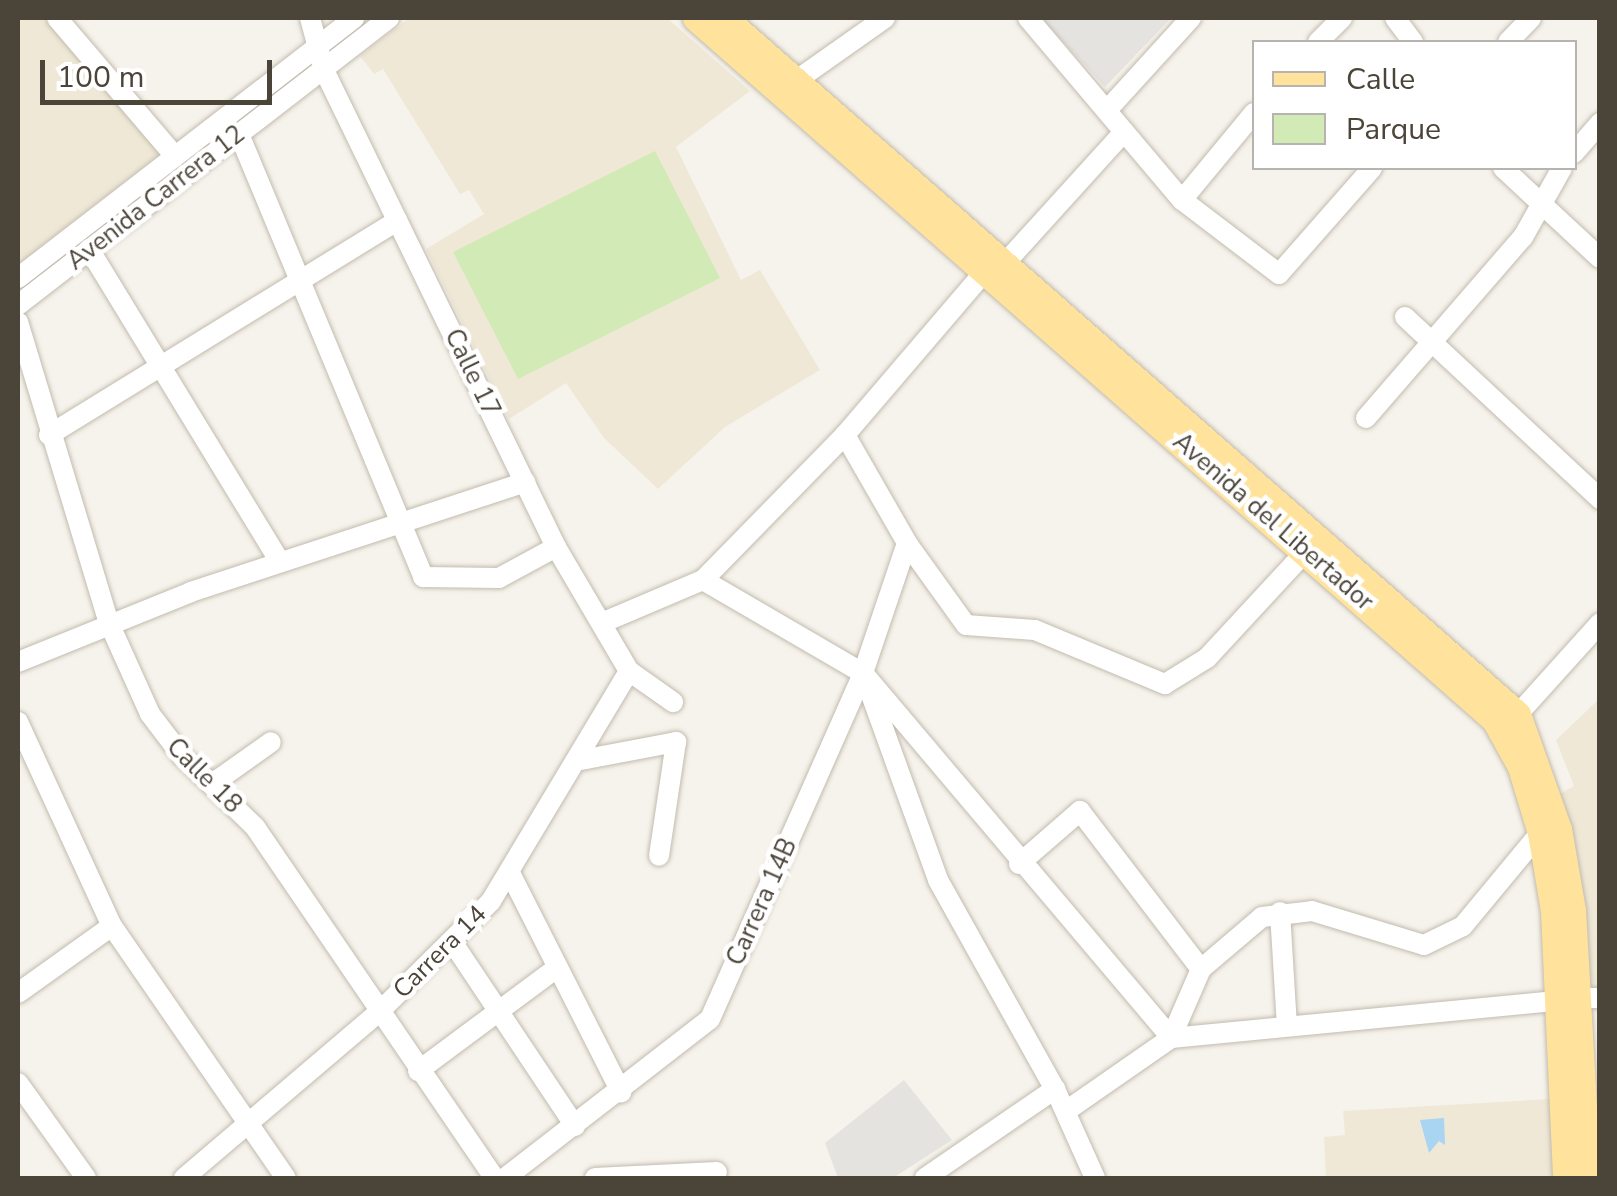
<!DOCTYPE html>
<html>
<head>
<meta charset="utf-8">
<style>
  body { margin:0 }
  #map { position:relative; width:1617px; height:1196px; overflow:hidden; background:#f6f3ec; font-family:"Nunito Sans",sans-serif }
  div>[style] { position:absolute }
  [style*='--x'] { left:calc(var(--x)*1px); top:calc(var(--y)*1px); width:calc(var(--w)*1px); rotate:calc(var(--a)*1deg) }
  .education>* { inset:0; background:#efe8d6 }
  .green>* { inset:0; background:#d2eab5 }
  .parking>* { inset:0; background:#e5e3e0 }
  .water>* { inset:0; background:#a9d4f2 }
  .roads { filter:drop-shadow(0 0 2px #c2bbae) drop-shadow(0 0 2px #c2bbae) }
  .minor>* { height:20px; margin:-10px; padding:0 10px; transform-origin:10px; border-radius:10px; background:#fff }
  .major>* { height:25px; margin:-12.5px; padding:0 12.5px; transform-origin:12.5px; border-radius:12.5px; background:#ffe39c }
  span { translate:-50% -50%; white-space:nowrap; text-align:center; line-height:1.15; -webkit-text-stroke:9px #fff; paint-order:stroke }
  .street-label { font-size:25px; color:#4b4439 }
  .frame { position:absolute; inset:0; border:20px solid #4b4439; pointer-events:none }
  .legend { position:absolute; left:1252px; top:40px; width:325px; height:130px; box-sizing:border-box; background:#fff; border:2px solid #b7b4b0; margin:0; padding:12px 18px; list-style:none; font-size:30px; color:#4b4439 }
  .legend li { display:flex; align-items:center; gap:20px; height:50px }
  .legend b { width:50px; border:2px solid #b7b4b0 }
  .scale { position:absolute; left:40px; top:60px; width:232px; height:45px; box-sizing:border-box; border:5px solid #4b4439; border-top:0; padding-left:12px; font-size:30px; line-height:35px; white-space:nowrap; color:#4b4439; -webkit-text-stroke:8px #fff; paint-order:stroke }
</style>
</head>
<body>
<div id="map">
  <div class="education">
    <div style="clip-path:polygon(18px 18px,45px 18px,160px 154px,18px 264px)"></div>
    <div style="clip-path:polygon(409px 18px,667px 18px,750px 91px,676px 147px,741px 280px,760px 270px,820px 370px,725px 427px,658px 489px,604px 438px,566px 383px,509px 419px,426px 249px,484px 214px,469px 190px,460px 194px,383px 69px,374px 74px,360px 56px)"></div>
    <div style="clip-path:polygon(1599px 699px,1599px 990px,1589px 990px,1560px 794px,1574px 786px,1556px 740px)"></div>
    <div style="clip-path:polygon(1550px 1099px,1554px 1178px,1326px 1178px,1324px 1137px,1345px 1135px,1343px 1111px)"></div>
  </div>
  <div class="green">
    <div style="clip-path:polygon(655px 151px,720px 278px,518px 379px,453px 252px)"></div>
  </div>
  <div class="parking">
    <div style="clip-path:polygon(1041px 18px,1171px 18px,1105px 87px)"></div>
    <div style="clip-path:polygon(904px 1080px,952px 1140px,893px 1178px,838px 1178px,825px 1143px)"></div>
  </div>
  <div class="water">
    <div style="clip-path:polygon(1444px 1118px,1445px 1145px,1439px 1141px,1429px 1153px,1420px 1120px)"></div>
  </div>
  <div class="roads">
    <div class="minor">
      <div style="--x:57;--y:18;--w:180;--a:49.5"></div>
      <div style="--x:310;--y:18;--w:54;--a:74.9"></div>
      <div style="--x:324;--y:70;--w:530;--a:64.06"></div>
      <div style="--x:556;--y:547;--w:144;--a:59.5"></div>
      <div style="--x:629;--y:671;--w:54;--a:35.2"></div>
      <div style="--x:1028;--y:18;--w:238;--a:49.8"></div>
      <div style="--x:1182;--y:200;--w:122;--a:37.3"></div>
      <div style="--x:1279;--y:274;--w:141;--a:-48.7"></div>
      <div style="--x:1395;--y:18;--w:30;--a:53"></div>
      <div style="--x:1318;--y:42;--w:34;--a:-45"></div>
      <div style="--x:1508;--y:42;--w:33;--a:-46"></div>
      <div style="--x:797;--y:80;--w:108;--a:-35.2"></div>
      <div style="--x:1109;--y:108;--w:122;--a:-47.7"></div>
      <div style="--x:239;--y:134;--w:480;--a:67.4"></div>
      <div style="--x:423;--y:577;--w:76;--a:0.8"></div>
      <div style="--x:499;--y:578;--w:65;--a:-28.5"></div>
      <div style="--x:1574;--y:153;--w:40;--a:-49"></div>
      <div style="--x:1503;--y:168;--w:132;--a:42.9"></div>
      <div style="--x:1182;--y:200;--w:113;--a:-50.4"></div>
      <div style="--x:89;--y:249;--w:367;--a:58.6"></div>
      <div style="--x:1006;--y:262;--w:176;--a:-47.8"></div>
      <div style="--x:18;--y:278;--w:425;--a:-37.7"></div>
      <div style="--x:18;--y:305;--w:469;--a:-37.7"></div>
      <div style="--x:1405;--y:317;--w:267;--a:43"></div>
      <div style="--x:18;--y:322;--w:314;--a:73.2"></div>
      <div style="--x:109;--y:623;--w:100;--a:65.7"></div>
      <div style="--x:150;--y:714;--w:53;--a:52.7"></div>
      <div style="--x:182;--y:756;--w:102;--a:44.2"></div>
      <div style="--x:255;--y:827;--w:425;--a:55.7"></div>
      <div style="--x:1366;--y:418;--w:240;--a:-49.1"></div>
      <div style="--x:1523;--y:237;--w:79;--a:-60.5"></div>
      <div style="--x:49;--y:435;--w:409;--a:-31.6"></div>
      <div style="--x:845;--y:435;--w:125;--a:60.1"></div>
      <div style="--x:907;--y:543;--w:101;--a:54.3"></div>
      <div style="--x:966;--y:625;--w:69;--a:4.1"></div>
      <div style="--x:1035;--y:630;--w:141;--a:22.6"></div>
      <div style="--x:1165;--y:684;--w:49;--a:-31.8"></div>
      <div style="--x:1207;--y:658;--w:146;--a:-47.2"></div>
      <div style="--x:703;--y:580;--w:185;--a:30.2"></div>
      <div style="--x:863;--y:673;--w:478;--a:49.8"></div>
      <div style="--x:1171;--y:1038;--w:387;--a:-5.5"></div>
      <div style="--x:604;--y:622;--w:108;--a:-23"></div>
      <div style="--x:703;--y:580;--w:203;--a:-45.6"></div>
      <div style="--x:845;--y:435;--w:216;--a:-49.5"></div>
      <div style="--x:18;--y:662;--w:187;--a:-22"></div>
      <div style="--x:191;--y:592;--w:352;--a:-18.2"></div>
      <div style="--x:869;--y:689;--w:203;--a:70.1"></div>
      <div style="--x:938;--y:880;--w:240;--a:60.8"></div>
      <div style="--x:1055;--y:1089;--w:98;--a:65.8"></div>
      <div style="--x:18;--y:722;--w:225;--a:65.3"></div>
      <div style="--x:112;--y:926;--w:306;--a:55.4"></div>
      <div style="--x:1511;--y:722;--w:133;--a:-48"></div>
      <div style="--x:581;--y:760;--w:97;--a:-10.7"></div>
      <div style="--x:676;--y:742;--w:115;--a:98.5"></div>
      <div style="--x:212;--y:784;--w:72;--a:-35.4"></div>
      <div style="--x:1019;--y:864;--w:81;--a:-41"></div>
      <div style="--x:1080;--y:811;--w:199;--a:52.6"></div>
      <div style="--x:510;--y:873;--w:246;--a:63.1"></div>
      <div style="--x:1280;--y:912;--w:114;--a:86.5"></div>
      <div style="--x:453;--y:943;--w:220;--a:56.3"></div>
      <div style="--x:18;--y:993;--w:115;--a:-35.5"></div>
      <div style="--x:1579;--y:998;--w:21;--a:0"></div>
      <div style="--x:418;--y:1071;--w:174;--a:-36.6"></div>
      <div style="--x:18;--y:1083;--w:117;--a:54.4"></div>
      <div style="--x:1066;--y:1111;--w:128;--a:-34.8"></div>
      <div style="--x:1171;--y:1038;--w:75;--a:-66.5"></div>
      <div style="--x:1201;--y:969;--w:80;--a:-40.4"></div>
      <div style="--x:1262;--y:917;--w:50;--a:-6.8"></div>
      <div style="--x:1312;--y:911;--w:117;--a:16.9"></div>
      <div style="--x:1424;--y:945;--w:43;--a:-26"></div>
      <div style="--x:1463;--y:926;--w:121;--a:-50.4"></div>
      <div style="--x:184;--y:1178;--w:257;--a:-40.4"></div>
      <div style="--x:380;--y:1011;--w:156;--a:-44.7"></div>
      <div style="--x:491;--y:901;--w:268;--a:-59"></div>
      <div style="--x:505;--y:1178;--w:259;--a:-37.8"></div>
      <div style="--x:710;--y:1019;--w:378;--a:-66.1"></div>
      <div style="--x:863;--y:673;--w:137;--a:-71.3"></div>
      <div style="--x:595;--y:1178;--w:122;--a:-2.8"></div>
      <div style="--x:925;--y:1178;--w:158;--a:-34.4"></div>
    </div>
    <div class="major">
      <div style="--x:695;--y:18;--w:1064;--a:41.3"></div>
      <div style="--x:1494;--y:720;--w:54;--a:61"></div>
      <div style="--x:1520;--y:767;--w:69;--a:73.1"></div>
      <div style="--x:1540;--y:833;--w:79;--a:80.5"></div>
      <div style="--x:1553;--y:911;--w:267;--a:87.4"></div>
      <div style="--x:725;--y:18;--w:1055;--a:41.27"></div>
      <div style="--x:1518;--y:714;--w:122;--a:70.4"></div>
      <div style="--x:1559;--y:829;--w:82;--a:80.2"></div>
      <div style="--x:1573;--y:910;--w:268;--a:86.8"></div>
    </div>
  </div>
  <div class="street-label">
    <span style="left:156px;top:198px;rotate:-38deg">Avenida Carrera 12</span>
    <span style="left:472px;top:373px;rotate:64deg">Calle 17</span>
    <span style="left:1273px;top:522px;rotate:41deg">Avenida del Libertador</span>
    <span style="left:204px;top:776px;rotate:45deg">Calle 18</span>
    <span style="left:762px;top:902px;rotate:-66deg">Carrera 14B</span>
    <span style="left:440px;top:952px;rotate:-45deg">Carrera 14</span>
  </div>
  <div class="frame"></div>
  <ul class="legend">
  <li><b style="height:12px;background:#ffe39c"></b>Calle</li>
  <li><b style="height:28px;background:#d2eab5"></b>Parque</li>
  </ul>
  <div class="scale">100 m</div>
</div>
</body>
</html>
